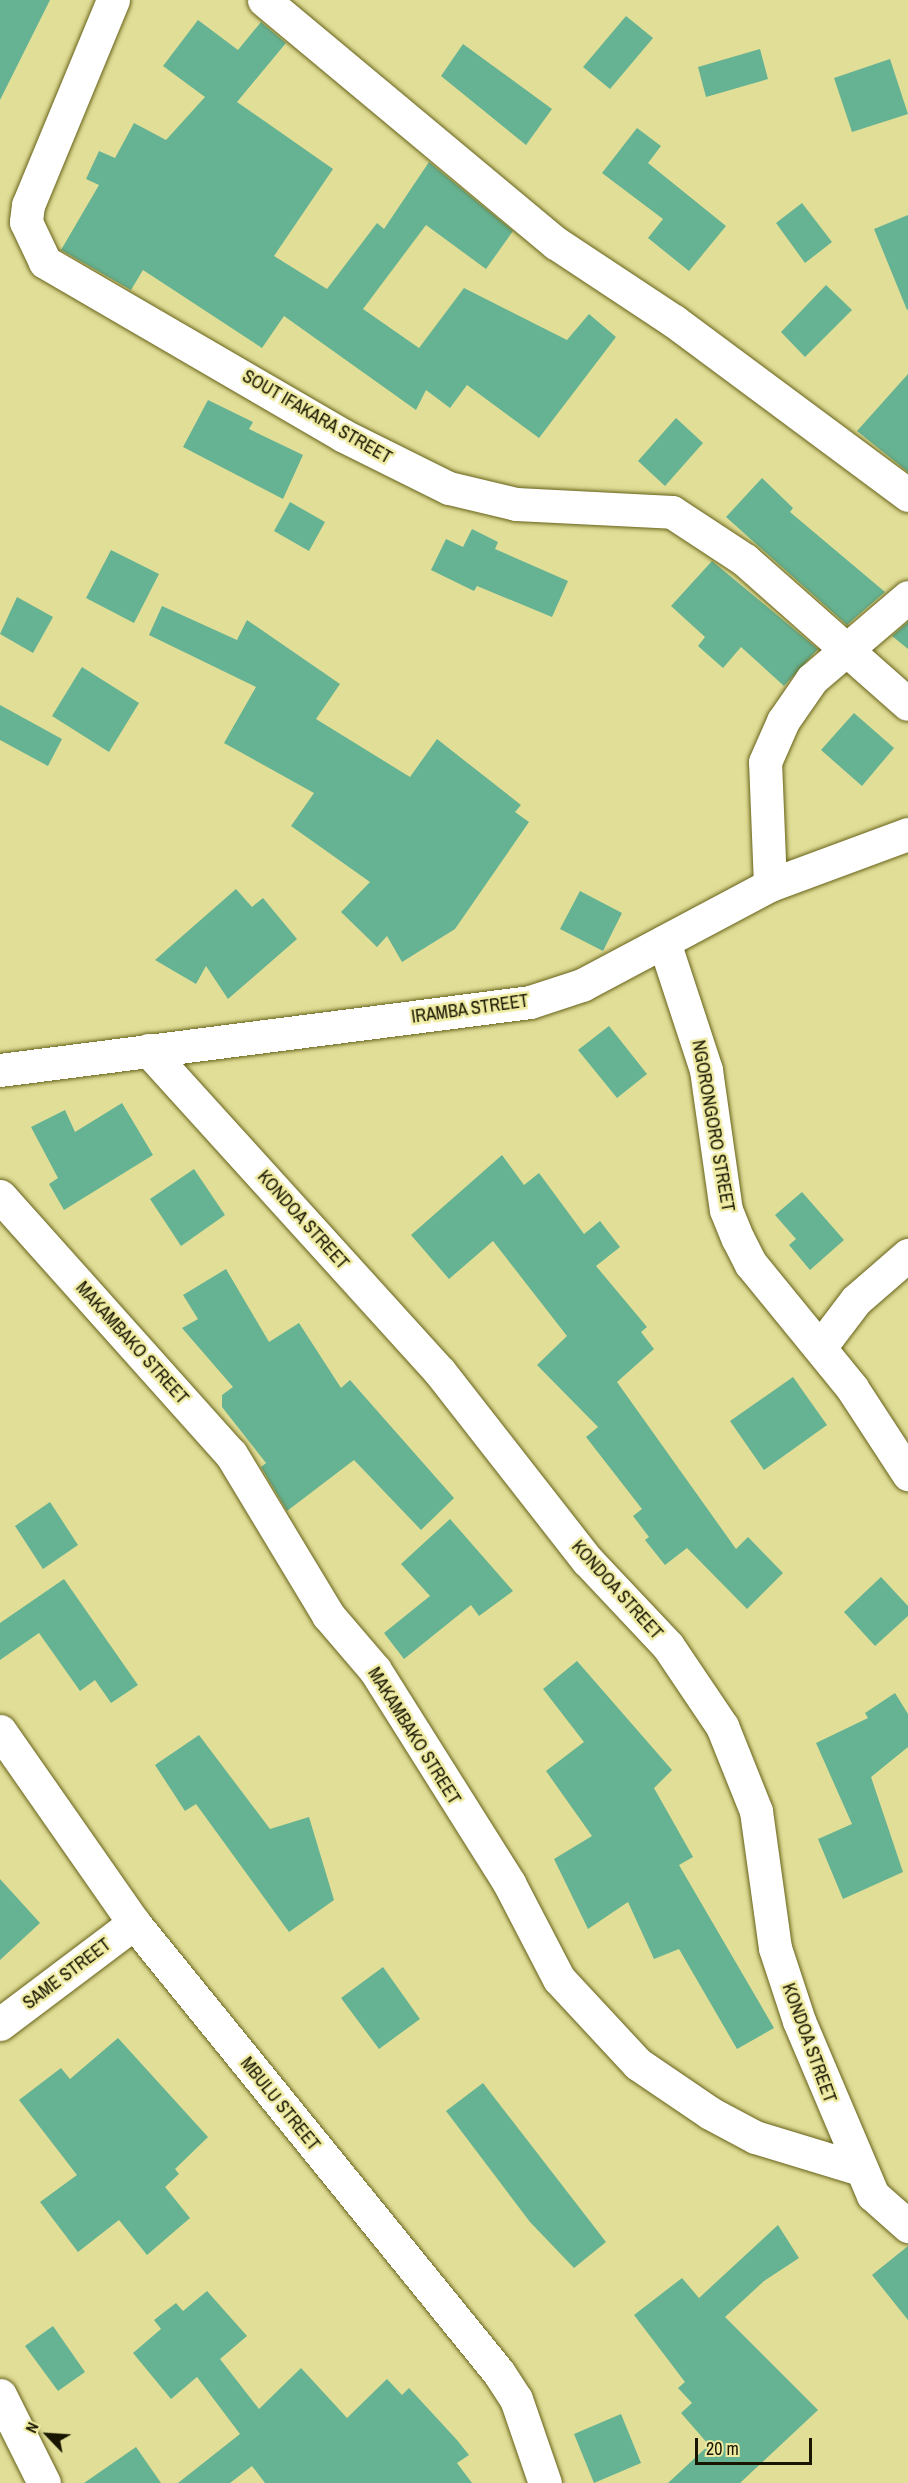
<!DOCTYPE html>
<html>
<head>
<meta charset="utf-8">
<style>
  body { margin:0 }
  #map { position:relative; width:908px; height:2483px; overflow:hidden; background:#e1de97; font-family:"Archivo Narrow",sans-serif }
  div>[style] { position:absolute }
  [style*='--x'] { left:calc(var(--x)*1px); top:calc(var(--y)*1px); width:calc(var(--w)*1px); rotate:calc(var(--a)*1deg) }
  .building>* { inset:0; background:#66b393 }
  .roads { filter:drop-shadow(0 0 2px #67621a) drop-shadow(0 0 2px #67621a) }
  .street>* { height:33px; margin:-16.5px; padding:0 16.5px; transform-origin:16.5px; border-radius:16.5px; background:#fff }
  span { translate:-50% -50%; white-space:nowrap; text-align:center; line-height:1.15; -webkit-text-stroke:5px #efeba3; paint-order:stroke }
  .street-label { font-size:18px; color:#181600 }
  .north { position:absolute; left:18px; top:2405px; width:60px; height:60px; -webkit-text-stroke:4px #efeba3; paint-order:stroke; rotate:295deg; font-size:16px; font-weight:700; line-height:24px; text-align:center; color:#181600 }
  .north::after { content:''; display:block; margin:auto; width:21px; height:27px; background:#181600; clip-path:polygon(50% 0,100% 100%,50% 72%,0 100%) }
  .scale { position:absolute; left:695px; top:2438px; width:117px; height:27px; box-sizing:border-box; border:3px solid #181600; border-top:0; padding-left:8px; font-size:18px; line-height:21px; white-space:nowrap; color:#181600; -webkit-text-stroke:4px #efeba3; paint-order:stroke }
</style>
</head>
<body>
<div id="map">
  <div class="building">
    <div style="clip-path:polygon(0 0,50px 0,0 100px)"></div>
    <div style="clip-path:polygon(626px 16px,653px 38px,610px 89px,583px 67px)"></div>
    <div style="clip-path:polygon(198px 20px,238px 50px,261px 22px,286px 43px,237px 102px,333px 169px,274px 256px,327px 289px,377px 223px,384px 229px,429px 162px,513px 231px,486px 269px,426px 225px,363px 309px,419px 348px,464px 288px,567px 340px,589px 314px,616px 337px,539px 438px,467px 385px,450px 408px,426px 390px,416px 410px,284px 316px,262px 348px,143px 270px,131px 290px,61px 250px,99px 185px,86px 179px,99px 151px,115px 158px,134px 123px,166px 140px,205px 97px,163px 66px)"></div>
    <div style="clip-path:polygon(463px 44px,552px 109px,526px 145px,441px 76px)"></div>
    <div style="clip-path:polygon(760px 49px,768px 79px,706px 97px,698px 67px)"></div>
    <div style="clip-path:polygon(890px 59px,908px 114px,852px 132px,834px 78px)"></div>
    <div style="clip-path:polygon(637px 128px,661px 146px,648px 163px,726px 226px,689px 271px,648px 238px,663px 219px,602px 173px)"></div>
    <div style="clip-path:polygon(802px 203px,832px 242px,805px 263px,776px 223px)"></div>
    <div style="clip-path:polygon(908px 215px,908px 309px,907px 310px,874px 229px)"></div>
    <div style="clip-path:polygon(826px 285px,852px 310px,805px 357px,781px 332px)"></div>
    <div style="clip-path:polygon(908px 374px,908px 472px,857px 431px)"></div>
    <div style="clip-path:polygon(208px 400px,253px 422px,249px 429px,303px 455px,283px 499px,183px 447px)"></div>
    <div style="clip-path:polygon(676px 418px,703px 443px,665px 486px,638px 461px)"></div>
    <div style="clip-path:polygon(762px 478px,793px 508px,790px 512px,885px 592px,847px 625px,726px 517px)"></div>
    <div style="clip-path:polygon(290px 502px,325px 522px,309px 551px,274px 531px)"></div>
    <div style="clip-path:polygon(472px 529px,498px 542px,495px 549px,568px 581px,552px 617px,477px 586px,474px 591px,431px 570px,446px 539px,463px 547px)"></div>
    <div style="clip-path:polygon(111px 550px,159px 574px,134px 623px,86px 598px)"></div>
    <div style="clip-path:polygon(712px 561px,818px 649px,784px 686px,741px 647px,723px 668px,698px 646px,705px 637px,671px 606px)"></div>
    <div style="clip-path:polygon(17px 597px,53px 617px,33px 653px,0 634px)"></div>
    <div style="clip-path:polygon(162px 606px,237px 640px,247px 620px,340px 684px,316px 719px,410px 777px,437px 739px,521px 805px,515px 812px,529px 822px,455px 929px,402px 962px,387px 936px,377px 947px,341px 912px,370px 882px,291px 826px,314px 793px,224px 743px,256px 687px,149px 635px)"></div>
    <div style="clip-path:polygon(908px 622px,908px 649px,892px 636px)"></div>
    <div style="clip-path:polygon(82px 667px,139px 703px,109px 752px,52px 716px)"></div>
    <div style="clip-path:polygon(0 705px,62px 739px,48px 766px,0 740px)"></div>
    <div style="clip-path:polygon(854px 713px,894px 748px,862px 786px,821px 750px)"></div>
    <div style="clip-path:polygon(236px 889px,252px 907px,263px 898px,297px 939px,228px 999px,206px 966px,196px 984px,155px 960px)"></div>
    <div style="clip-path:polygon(580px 891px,622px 913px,603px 951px,560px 929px)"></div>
    <div style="clip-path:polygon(609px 1026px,647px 1074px,617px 1098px,578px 1050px)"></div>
    <div style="clip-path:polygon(122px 1103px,153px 1155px,64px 1210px,49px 1184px,58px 1178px,31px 1127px,65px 1110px,75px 1132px)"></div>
    <div style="clip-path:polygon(502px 1155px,524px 1185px,539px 1173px,584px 1234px,600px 1221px,620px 1247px,596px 1266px,647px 1327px,641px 1332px,654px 1349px,617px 1382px,736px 1549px,748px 1537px,783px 1573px,747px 1609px,687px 1548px,665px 1565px,645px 1540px,649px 1537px,633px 1516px,642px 1509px,586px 1437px,598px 1427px,537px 1365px,567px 1336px,493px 1241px,449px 1279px,411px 1235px)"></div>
    <div style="clip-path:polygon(194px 1169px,225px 1215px,181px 1246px,150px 1199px)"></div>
    <div style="clip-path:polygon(802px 1192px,844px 1240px,810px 1270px,789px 1245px,796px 1239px,775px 1215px)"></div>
    <div style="clip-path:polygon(226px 1269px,269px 1342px,299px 1323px,341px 1388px,350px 1380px,454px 1498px,421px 1530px,354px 1460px,287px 1511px,261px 1467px,266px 1463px,222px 1407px,222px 1395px,233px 1387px,182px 1328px,198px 1319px,183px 1295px)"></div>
    <div style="clip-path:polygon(793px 1377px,827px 1425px,764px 1470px,730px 1421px)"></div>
    <div style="clip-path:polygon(50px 1502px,78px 1545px,43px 1569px,15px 1526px)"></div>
    <div style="clip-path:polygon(450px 1519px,513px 1591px,479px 1616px,471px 1605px,404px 1659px,384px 1633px,430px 1596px,401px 1564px)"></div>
    <div style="clip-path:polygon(881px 1577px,908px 1606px,908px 1616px,875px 1646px,844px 1612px)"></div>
    <div style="clip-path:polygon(64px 1579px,138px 1685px,111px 1703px,95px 1680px,80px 1691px,39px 1633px,0 1660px,0 1623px)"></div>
    <div style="clip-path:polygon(577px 1661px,672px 1770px,654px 1788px,693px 1857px,679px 1865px,774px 2028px,737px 2049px,679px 1949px,654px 1959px,628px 1902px,588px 1929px,554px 1859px,592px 1836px,546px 1771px,584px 1742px,543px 1689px)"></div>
    <div style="clip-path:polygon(895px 1693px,908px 1714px,908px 1747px,871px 1777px,903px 1872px,843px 1899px,818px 1839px,852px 1824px,816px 1743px,868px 1718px,865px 1713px)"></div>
    <div style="clip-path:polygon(199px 1735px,270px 1829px,309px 1817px,334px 1900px,289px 1932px,196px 1804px,185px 1811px,155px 1765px)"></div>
    <div style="clip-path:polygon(0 1879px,40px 1923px,0 1960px)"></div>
    <div style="clip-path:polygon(383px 1967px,420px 2019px,379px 2049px,341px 1998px)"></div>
    <div style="clip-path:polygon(118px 2038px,208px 2137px,175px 2169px,179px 2174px,165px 2187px,190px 2218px,147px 2255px,119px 2220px,78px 2252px,40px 2202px,77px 2175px,19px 2100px,61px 2068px,70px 2079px)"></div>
    <div style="clip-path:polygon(483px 2083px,606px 2242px,574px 2268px,530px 2222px,446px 2111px)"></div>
    <div style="clip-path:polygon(778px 2225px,799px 2258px,764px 2281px,725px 2317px,818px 2410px,740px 2483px,668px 2483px,709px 2445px,681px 2413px,692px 2403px,678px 2388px,685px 2382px,634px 2315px,682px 2278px,699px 2298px)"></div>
    <div style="clip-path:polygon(908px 2246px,908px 2320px,872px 2275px)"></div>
    <div style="clip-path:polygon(207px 2291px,247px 2336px,220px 2359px,259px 2409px,301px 2368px,347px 2418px,387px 2379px,402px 2395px,409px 2388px,457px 2440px,469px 2455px,457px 2463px,472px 2483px,265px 2483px,252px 2466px,230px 2483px,178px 2483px,240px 2434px,197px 2377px,171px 2399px,133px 2353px,161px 2329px,154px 2320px,176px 2303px,183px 2311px)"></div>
    <div style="clip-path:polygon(53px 2326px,85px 2372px,58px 2391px,25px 2346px)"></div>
    <div style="clip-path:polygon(621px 2414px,641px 2463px,594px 2483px,574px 2434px)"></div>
    <div style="clip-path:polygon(136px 2447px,161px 2483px,84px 2483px)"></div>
  </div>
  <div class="roads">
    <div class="street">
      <div style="--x:113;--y:0;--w:222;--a:112.5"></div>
      <div style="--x:28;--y:205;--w:17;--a:97"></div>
      <div style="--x:26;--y:222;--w:44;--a:64.6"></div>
      <div style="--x:45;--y:262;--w:344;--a:30.2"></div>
      <div style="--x:342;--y:435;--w:119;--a:26.4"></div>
      <div style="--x:449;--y:488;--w:69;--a:13.4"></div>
      <div style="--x:516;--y:504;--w:156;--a:2.9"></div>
      <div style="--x:672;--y:512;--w:87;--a:33.3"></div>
      <div style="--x:745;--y:560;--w:217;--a:41.5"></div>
      <div style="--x:264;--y:0;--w:380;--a:39.8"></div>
      <div style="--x:556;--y:243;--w:141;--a:33.5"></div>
      <div style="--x:674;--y:321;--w:292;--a:36.6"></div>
      <div style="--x:770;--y:885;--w:123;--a:-92.3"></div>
      <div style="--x:765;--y:762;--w:45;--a:-66.3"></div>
      <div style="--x:783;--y:721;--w:51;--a:-55.4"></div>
      <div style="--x:812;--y:679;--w:126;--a:-40.5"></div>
      <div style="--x:664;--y:942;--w:135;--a:71.8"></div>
      <div style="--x:706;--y:1070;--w:141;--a:81.9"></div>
      <div style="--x:726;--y:1210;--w:31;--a:68"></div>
      <div style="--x:738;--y:1239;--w:28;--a:63"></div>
      <div style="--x:751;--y:1264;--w:160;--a:50.8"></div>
      <div style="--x:852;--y:1388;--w:103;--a:56.9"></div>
      <div style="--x:148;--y:1050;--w:435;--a:47.8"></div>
      <div style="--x:440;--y:1372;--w:239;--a:52"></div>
      <div style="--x:587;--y:1560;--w:118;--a:46.7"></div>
      <div style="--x:668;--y:1646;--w:97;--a:56"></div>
      <div style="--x:722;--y:1726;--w:92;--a:68.2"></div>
      <div style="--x:756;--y:1811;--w:138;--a:82.1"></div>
      <div style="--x:775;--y:1948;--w:77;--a:71.8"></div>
      <div style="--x:799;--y:2021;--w:189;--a:67"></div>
      <div style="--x:873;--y:2195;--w:47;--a:41.5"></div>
      <div style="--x:0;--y:1070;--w:534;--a:-7.31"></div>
      <div style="--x:530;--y:1002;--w:55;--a:-18.1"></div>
      <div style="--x:582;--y:985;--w:213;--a:-28"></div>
      <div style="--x:770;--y:885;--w:147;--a:-20.3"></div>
      <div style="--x:0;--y:1196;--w:346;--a:48.2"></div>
      <div style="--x:231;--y:1454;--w:188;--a:58.9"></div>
      <div style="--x:328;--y:1615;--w:72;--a:49.5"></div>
      <div style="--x:375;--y:1670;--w:252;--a:57.8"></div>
      <div style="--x:509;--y:1883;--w:108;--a:62.5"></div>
      <div style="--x:559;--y:1979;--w:116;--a:47.1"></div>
      <div style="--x:638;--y:2064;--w:87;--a:34.2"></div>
      <div style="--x:710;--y:2113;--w:51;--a:28.1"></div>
      <div style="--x:755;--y:2137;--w:110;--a:16.9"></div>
      <div style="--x:821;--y:1346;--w:58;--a:-52.7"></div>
      <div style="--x:856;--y:1300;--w:69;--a:-40.9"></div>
      <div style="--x:0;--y:1731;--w:234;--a:55.1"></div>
      <div style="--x:134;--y:1923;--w:579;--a:50.95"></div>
      <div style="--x:499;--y:2373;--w:31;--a:57"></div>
      <div style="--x:516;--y:2399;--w:89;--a:71"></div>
      <div style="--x:0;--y:2024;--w:168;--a:-37"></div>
      <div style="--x:0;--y:2395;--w:98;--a:63.4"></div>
    </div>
  </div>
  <div class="street-label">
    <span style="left:317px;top:417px;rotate:30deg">SOUT IFAKARA STREET</span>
    <span style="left:470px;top:1009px;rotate:-8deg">IRAMBA STREET</span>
    <span style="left:713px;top:1126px;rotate:80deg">NGORONGORO STREET</span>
    <span style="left:303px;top:1220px;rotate:48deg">KONDOA STREET</span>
    <span style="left:132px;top:1343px;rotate:48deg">MAKAMBAKO STREET</span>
    <span style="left:617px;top:1590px;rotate:48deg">KONDOA STREET</span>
    <span style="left:414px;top:1736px;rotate:58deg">MAKAMBAKO STREET</span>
    <span style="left:67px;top:1974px;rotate:-37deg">SAME STREET</span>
    <span style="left:809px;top:2043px;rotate:70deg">KONDOA STREET</span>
    <span style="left:280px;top:2104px;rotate:51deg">MBULU STREET</span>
  </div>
  <div class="north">N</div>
  <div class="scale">20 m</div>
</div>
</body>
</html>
